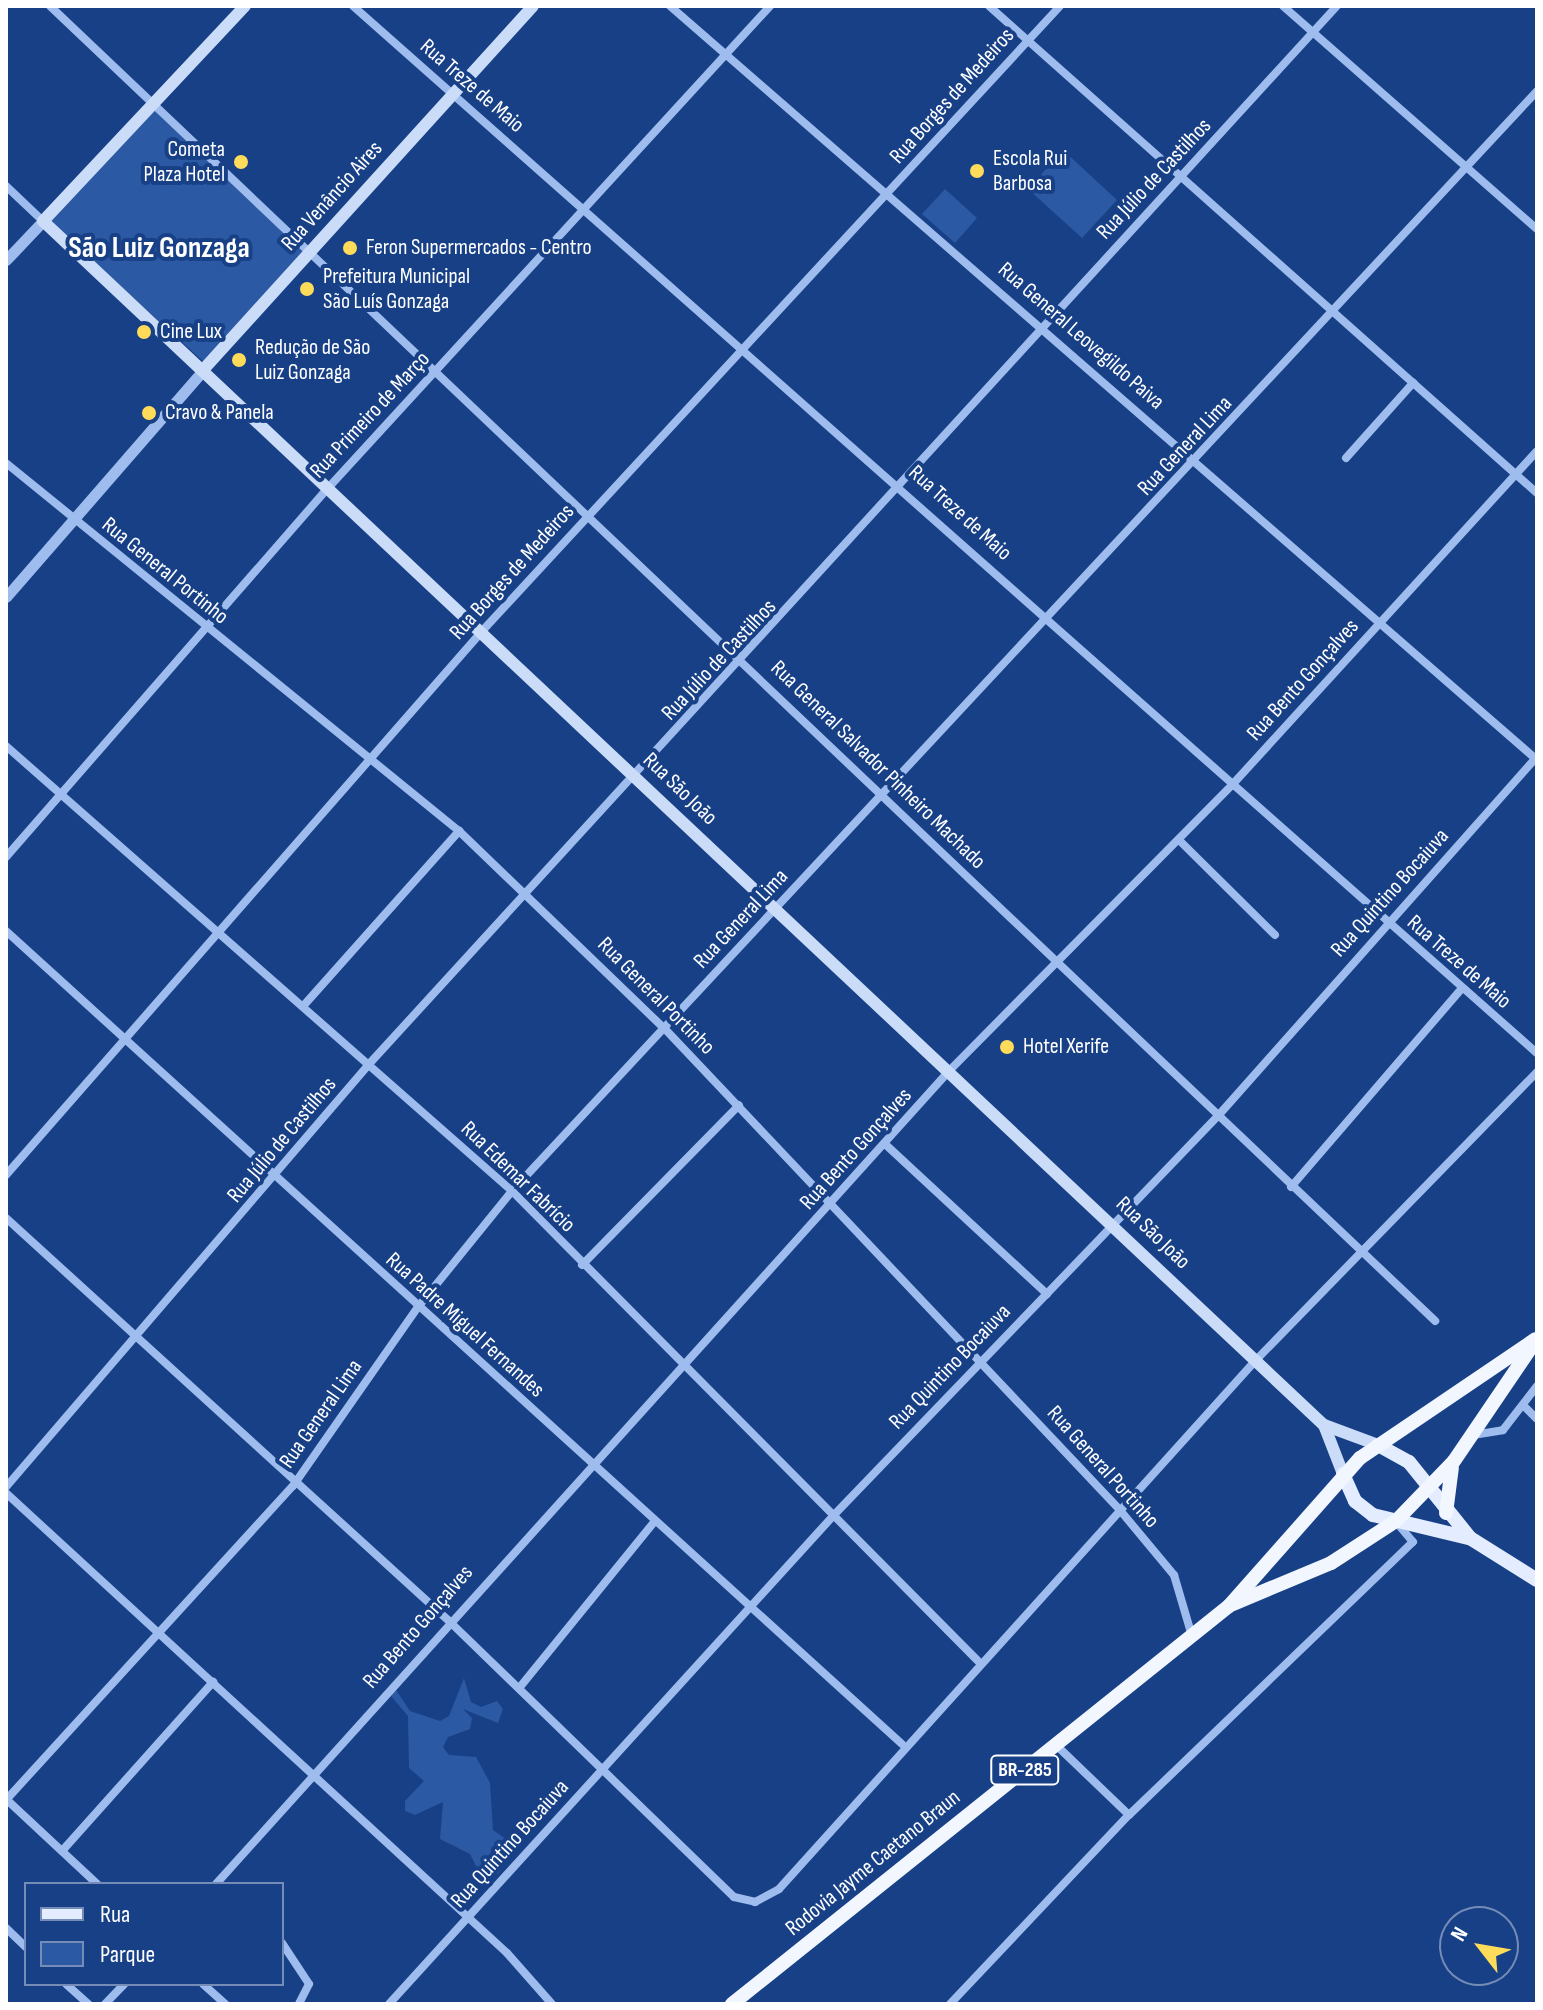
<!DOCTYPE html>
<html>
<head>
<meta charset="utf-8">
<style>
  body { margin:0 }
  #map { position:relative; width:1543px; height:2010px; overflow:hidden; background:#184086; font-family:"Sofia Sans Condensed",sans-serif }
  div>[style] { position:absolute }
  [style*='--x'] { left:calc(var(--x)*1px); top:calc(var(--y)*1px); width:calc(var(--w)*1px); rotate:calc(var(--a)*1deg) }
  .green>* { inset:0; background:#2b59a4 }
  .minor>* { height:8px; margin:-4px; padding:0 4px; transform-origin:4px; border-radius:4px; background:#9ebced }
  .tertiary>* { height:11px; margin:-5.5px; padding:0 5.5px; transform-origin:5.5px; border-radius:5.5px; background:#9ebced }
  .secondary>* { height:12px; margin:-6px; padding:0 6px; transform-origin:6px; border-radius:6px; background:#cbdcf9 }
  .primary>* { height:14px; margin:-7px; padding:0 7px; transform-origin:7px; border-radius:7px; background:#e4ecff }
  .trunk>* { height:14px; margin:-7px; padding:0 7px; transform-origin:7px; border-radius:7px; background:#f2f6ff }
  .dots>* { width:22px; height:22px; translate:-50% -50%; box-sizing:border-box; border:4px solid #184086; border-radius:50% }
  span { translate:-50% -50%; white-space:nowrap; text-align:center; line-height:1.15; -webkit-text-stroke:8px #184086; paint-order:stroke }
  .shield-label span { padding:2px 6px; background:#184086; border:2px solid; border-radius:6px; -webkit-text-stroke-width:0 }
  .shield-label { font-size:20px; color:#fff; font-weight:700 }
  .street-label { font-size:22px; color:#fff }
  .poi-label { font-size:22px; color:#fff }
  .right { translate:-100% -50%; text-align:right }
  .left { translate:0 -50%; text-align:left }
  .district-label { font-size:30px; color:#fff; font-weight:700 }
  .frame { position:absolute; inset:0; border:8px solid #fff; pointer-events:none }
  .legend { position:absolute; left:24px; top:1882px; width:260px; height:104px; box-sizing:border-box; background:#184086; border:2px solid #748cb6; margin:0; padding:10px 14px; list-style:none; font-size:24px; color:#fff }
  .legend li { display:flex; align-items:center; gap:16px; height:40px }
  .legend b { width:40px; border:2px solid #748cb6 }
  .north { position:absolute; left:1439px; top:1906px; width:80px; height:80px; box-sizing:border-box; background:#184086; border:2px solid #748cb6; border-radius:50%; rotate:301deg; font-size:22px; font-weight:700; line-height:32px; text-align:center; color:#fff }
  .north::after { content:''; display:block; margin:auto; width:28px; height:36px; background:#ffdb5a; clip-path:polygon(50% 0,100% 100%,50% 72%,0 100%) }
</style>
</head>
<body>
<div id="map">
  <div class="green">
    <div style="clip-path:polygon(154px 106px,305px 253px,204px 362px,47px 220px)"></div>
    <div style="clip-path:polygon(1063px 150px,1117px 200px,1082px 238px,1028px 189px)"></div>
    <div style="clip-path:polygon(945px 189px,977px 218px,955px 243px,922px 214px)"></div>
    <div style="clip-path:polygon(464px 1678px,471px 1702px,481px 1707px,497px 1701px,503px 1709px,498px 1723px,463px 1709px,472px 1718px,470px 1729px,448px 1737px,443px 1747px,449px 1755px,476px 1757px,490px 1783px,493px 1830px,513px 1844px,499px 1873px,484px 1882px,470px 1854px,440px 1839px,443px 1802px,415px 1815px,405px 1811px,405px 1801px,424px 1781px,409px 1768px,408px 1716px,391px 1696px,394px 1687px,410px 1711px,440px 1721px,449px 1716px)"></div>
  </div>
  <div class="minor">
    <div style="--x:50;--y:6;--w:1910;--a:43.51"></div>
    <div style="--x:353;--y:6;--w:1581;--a:41.49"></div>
    <div style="--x:670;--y:6;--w:1149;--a:41.01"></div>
    <div style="--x:989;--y:6;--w:733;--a:41.63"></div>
    <div style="--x:1283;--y:6;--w:338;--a:41.3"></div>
    <div style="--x:6;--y:186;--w:51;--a:43.4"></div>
    <div style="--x:1346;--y:458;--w:101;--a:-48.2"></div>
    <div style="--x:6;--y:463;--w:584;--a:39.09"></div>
    <div style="--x:459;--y:831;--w:286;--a:43.9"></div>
    <div style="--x:665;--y:1029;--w:661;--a:46.59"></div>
    <div style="--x:1119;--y:1509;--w:86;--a:50.2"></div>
    <div style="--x:1174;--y:1575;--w:64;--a:73.6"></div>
    <div style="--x:6;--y:746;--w:674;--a:41.33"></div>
    <div style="--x:512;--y:1191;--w:662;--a:45.24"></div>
    <div style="--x:1179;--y:840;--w:135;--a:44.7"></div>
    <div style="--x:6;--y:857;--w:491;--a:-48.9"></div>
    <div style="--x:329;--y:487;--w:653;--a:-47.48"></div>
    <div style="--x:6;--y:931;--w:1210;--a:42.22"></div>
    <div style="--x:305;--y:1004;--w:232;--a:-48.3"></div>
    <div style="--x:885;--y:1144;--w:221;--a:42.8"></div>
    <div style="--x:6;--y:1175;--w:726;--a:-48.8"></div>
    <div style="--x:484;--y:629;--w:848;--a:-47.24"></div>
    <div style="--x:1291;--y:1187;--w:262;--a:-49.3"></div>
    <div style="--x:6;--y:1218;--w:597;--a:42.29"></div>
    <div style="--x:448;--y:1620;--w:398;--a:44.1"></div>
    <div style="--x:734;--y:1897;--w:22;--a:13"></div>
    <div style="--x:755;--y:1902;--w:27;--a:-28"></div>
    <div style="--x:779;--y:1889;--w:712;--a:-47.96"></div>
    <div style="--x:1256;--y:1360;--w:402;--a:-45.7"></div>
    <div style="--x:582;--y:1265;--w:224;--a:-45.5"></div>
    <div style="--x:1523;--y:1405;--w:20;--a:45"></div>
    <div style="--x:1473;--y:1435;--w:30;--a:-9"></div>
    <div style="--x:1503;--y:1430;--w:56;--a:-52.3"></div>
    <div style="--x:6;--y:1487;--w:559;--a:-49.35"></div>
    <div style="--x:370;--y:1063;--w:1433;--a:-47.55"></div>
    <div style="--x:6;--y:1493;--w:680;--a:42.56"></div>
    <div style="--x:507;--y:1953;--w:68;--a:48.6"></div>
    <div style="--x:520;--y:1687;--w:214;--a:-50.9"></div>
    <div style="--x:1056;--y:1745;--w:101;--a:43.8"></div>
    <div style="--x:6;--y:1799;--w:125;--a:43"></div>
    <div style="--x:6;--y:1800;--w:425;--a:-47.6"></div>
    <div style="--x:293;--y:1486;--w:218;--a:-55.1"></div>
    <div style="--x:418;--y:1307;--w:149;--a:-51"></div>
    <div style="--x:512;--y:1191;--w:1504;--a:-47.02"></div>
    <div style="--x:62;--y:1851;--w:227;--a:-48.2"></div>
    <div style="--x:216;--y:1884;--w:1095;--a:-47.96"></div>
    <div style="--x:949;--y:1071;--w:402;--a:-45.3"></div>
    <div style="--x:1232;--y:785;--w:452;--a:-47.6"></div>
    <div style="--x:6;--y:1928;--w:28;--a:44"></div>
    <div style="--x:282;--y:1943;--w:49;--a:56.6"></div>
    <div style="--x:309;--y:1984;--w:22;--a:117"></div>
    <div style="--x:66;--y:1984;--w:30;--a:42"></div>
    <div style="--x:203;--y:1984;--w:30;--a:42"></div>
    <div style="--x:105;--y:2004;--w:28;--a:-46"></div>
    <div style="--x:389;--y:2004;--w:660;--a:-47.7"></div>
    <div style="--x:833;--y:1516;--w:554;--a:-46.1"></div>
    <div style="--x:1217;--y:1117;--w:482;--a:-48.4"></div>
    <div style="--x:950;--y:2004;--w:260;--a:-46.6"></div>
    <div style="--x:1129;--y:1815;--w:394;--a:-43.9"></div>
    <div style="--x:1413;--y:1542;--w:26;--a:-130"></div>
  </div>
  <div class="tertiary">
    <div style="--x:6;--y:260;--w:54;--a:-46.5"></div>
    <div style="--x:6;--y:597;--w:301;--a:-49"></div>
  </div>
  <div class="secondary">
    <div style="--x:245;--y:6;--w:295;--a:133.2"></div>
    <div style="--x:43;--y:221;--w:1758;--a:43.23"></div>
    <div style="--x:1324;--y:1425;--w:58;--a:20.3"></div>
    <div style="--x:203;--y:370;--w:491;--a:-47.8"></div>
    <div style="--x:1324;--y:1425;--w:53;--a:68.8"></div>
  </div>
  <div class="primary">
    <div style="--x:1378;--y:1445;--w:35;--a:29"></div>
    <div style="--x:1409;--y:1462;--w:97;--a:51.2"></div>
    <div style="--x:1470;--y:1538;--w:79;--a:32.1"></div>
    <div style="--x:1343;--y:1474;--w:30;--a:66"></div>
    <div style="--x:1355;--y:1501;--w:23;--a:38"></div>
    <div style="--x:1373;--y:1515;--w:99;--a:13.5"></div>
  </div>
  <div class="trunk">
    <div style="--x:1446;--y:1513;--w:46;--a:-82.6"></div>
    <div style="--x:1233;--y:1604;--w:106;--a:-22.7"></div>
    <div style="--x:1331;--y:1563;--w:77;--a:-32.9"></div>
    <div style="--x:1396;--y:1521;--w:83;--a:-46"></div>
    <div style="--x:1454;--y:1461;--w:144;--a:-55.8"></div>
    <div style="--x:732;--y:2004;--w:637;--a:-38.69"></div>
    <div style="--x:1229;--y:1606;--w:198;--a:-48.5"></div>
    <div style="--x:1360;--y:1458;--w:212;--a:-34.1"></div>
  </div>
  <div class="dots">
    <div style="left:241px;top:162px;background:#ffdb5a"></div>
    <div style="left:977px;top:171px;background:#ffdb5a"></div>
    <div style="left:350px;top:248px;background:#ffdb5a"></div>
    <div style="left:307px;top:289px;background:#ffdb5a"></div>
    <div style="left:144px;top:332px;background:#ffdb5a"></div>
    <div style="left:239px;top:360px;background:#ffdb5a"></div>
    <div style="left:149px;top:413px;background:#ffdb5a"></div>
    <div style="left:1007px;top:1047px;background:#ffdb5a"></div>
  </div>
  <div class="shield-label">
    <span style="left:1025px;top:1770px">BR-285</span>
  </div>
  <div class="street-label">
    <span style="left:472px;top:86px;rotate:41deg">Rua Treze de Maio</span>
    <span style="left:952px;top:96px;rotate:-48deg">Rua Borges de Medeiros</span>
    <span style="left:1154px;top:179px;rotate:-47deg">Rua Júlio de Castilhos</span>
    <span style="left:332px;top:196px;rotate:-48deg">Rua Venâncio Aires</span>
    <span style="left:1081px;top:336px;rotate:41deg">Rua General Leovegildo Paiva</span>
    <span style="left:370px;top:415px;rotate:-47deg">Rua Primeiro de Março</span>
    <span style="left:1185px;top:446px;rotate:-47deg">Rua General Lima</span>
    <span style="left:960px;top:513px;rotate:42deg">Rua Treze de Maio</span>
    <span style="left:165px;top:571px;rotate:39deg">Rua General Portinho</span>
    <span style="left:512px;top:572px;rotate:-48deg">Rua Borges de Medeiros</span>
    <span style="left:719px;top:660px;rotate:-47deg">Rua Júlio de Castilhos</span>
    <span style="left:1303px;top:680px;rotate:-48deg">Rua Bento Gonçalves</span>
    <span style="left:878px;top:765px;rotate:44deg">Rua General Salvador Pinheiro Machado</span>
    <span style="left:680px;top:789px;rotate:44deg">Rua São João</span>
    <span style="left:1390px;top:893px;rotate:-48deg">Rua Quintino Bocaiuva</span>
    <span style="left:741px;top:919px;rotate:-47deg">Rua General Lima</span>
    <span style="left:1459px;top:962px;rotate:41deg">Rua Treze de Maio</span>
    <span style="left:656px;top:996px;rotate:45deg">Rua General Portinho</span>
    <span style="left:282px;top:1140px;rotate:-50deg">Rua Júlio de Castilhos</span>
    <span style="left:856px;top:1149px;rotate:-48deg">Rua Bento Gonçalves</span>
    <span style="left:518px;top:1177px;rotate:44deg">Rua Edemar Fabrício</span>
    <span style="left:1153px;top:1233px;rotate:44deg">Rua São João</span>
    <span style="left:465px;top:1325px;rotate:42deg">Rua Padre Miguel Fernandes</span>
    <span style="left:950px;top:1367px;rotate:-46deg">Rua Quintino Bocaiuva</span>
    <span style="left:321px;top:1414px;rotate:-55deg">Rua General Lima</span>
    <span style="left:1103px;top:1467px;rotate:48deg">Rua General Portinho</span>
    <span style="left:418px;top:1627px;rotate:-49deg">Rua Bento Gonçalves</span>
    <span style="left:510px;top:1844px;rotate:-48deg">Rua Quintino Bocaiuva</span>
    <span style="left:873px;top:1863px;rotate:-39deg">Rodovia Jayme Caetano Braun</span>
  </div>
  <div class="poi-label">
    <span class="right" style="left:225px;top:162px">Cometa<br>Plaza Hotel</span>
    <span class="left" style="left:993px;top:171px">Escola Rui<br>Barbosa</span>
    <span class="left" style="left:366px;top:248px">Feron Supermercados - Centro</span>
    <span class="left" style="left:323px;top:289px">Prefeitura Municipal<br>São Luís Gonzaga</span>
    <span class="left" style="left:160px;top:332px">Cine Lux</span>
    <span class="left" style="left:255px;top:360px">Redução de São<br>Luiz Gonzaga</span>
    <span class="left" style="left:165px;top:413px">Cravo &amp; Panela</span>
    <span class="left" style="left:1023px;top:1047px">Hotel Xerife</span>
  </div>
  <div class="district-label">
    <span style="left:159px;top:248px">São Luiz Gonzaga</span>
  </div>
  <div class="frame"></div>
  <ul class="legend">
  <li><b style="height:10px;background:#e4ecff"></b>Rua</li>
  <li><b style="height:22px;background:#2b59a4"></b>Parque</li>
  </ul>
  <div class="north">N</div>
</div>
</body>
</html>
